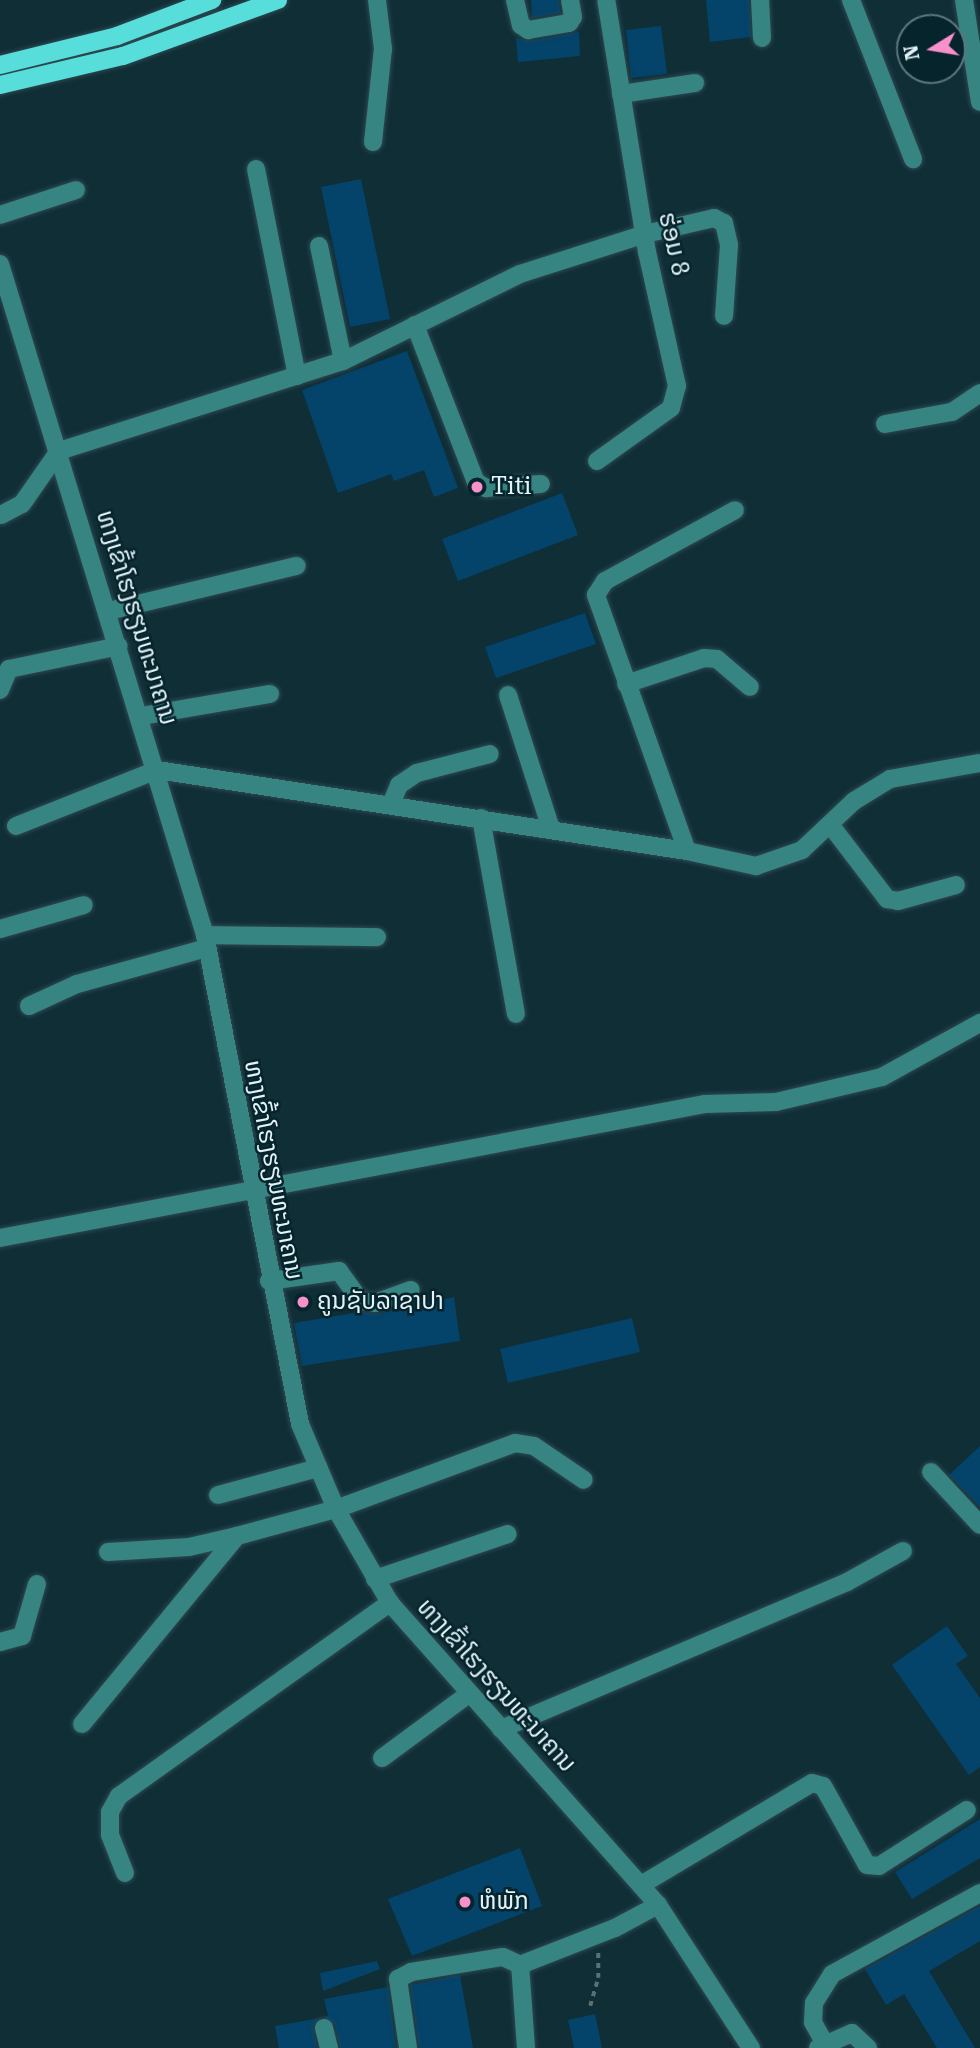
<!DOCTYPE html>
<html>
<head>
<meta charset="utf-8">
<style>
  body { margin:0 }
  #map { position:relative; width:980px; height:2048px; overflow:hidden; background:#102e36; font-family:"Roboto Serif","Noto Sans Lao",serif }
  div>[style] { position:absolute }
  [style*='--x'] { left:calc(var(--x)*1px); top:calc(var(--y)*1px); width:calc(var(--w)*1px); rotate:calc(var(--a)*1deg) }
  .building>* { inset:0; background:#04436a }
  .path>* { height:3.5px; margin-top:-1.75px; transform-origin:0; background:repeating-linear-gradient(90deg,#587178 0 5px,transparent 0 10px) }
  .roads { filter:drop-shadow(0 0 2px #2d4951) drop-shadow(0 0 2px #2d4951) }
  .minor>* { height:18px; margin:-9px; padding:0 9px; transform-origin:9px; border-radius:9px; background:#378583 }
  .major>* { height:18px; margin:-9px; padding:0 9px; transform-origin:9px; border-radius:9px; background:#57ddda }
  .dots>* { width:19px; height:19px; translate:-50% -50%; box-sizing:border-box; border:4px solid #06242c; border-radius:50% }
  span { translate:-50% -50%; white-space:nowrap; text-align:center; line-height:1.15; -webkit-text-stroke:5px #06242c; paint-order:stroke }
  .street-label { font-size:24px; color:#e2f2f8 }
  .poi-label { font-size:24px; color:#e2f2f8 }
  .left { translate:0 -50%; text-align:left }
  .north { position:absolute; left:896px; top:14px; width:70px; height:70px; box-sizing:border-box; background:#06242c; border:2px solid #5e767e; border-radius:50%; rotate:259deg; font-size:19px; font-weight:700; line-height:28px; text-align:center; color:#e2f2f8 }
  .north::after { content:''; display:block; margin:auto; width:24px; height:32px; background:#f890cc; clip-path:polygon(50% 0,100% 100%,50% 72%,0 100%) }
</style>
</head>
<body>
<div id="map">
  <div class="building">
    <div style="clip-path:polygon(531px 0,559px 0,560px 13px,532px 18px)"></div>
    <div style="clip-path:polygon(706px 0,749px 0,751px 37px,710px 42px)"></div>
    <div style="clip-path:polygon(661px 26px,667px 74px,631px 78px,626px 30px)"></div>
    <div style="clip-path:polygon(579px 32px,580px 56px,518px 62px,516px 38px,530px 41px)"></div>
    <div style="clip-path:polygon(361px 179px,390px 319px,350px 327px,321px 187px)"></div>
    <div style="clip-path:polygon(407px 351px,458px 488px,434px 497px,424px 470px,394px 481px,391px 474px,338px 493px,302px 390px)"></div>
    <div style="clip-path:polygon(562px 493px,578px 535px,458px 581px,442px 539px)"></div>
    <div style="clip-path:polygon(585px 613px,596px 644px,496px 678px,485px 647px)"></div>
    <div style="clip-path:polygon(454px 1297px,460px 1341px,302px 1366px,294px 1323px,360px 1312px,378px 1314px)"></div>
    <div style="clip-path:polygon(632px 1318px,640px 1352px,508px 1383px,500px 1349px)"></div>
    <div style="clip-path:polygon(980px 1446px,980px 1507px,949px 1475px)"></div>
    <div style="clip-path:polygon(947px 1626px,968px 1656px,956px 1664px,980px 1698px,980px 1767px,969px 1775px,892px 1665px)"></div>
    <div style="clip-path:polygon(980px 1819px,980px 1858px,912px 1899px,895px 1872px)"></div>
    <div style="clip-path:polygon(520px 1848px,542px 1906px,412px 1956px,388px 1899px)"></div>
    <div style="clip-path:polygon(980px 1906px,980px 1941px,929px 1971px,975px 2048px,937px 2048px,904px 1994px,886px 2005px,865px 1969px)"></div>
    <div style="clip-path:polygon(377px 1961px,380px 1969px,323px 1991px,320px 1973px)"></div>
    <div style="clip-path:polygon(460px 1975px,473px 2048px,419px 2048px,410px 1985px)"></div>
    <div style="clip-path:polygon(388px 1987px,396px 2048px,340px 2048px,335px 2025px,324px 2017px,328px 2016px,324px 1999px)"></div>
    <div style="clip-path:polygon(595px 2014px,602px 2048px,574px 2048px,568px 2020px)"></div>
    <div style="clip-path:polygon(320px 2018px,313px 2026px,317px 2048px,279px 2048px,275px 2026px)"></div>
  </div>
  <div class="path">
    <div style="--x:590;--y:2006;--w:29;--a:-74"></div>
    <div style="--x:598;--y:1978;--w:26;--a:-90"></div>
  </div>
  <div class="roads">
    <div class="minor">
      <div style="--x:515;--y:0;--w:26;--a:77"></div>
      <div style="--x:521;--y:25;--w:9;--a:36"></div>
      <div style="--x:528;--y:30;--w:42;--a:-9.7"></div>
      <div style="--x:569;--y:23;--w:7;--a:-56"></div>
      <div style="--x:573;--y:17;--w:17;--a:-100"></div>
      <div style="--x:760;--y:0;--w:38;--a:87"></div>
      <div style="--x:851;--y:0;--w:171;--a:68.7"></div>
      <div style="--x:964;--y:0;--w:103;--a:81.1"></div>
      <div style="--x:621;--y:94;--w:75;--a:-8.5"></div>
      <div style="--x:373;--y:142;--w:94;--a:-83.9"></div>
      <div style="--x:383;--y:49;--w:49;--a:-97"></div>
      <div style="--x:256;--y:169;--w:211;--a:78.8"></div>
      <div style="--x:0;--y:215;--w:80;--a:-18.2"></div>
      <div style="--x:319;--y:246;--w:117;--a:78.2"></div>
      <div style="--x:0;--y:264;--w:702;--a:73.01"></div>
      <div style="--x:205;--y:935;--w:498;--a:79"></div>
      <div style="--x:300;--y:1424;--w:92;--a:67"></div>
      <div style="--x:336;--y:1509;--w:108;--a:60.1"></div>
      <div style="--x:390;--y:1603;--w:404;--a:48.4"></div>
      <div style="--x:658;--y:1905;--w:171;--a:57"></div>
      <div style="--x:415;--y:325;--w:168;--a:68.8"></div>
      <div style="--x:476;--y:482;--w:12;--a:31"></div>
      <div style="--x:486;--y:488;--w:55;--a:-4.2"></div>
      <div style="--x:885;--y:424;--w:68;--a:-10.2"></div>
      <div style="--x:952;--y:412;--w:34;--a:-34"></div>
      <div style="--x:597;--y:461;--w:91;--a:-35.6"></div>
      <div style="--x:671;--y:408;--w:23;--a:-75"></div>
      <div style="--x:677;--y:386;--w:137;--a:-102.6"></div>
      <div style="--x:647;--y:252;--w:255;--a:-99.2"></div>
      <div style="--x:1;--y:515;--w:24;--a:-28"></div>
      <div style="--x:22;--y:504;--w:65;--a:-55.1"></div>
      <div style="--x:59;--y:451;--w:298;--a:-17.6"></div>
      <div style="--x:343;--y:361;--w:197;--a:-26.2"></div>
      <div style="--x:520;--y:274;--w:131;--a:-17.7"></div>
      <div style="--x:645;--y:234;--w:71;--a:-13.1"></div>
      <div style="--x:714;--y:218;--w:11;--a:27"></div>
      <div style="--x:724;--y:223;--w:23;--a:77"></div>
      <div style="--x:729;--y:245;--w:71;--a:94"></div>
      <div style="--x:109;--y:611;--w:193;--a:-13.5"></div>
      <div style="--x:626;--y:684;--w:82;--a:-18.4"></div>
      <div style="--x:704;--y:658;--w:13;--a:4"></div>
      <div style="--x:717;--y:659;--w:43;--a:40.3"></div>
      <div style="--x:0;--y:690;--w:23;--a:-67"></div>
      <div style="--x:9;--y:669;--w:112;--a:-11.8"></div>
      <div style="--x:508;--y:695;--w:141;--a:72.2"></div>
      <div style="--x:141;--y:716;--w:131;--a:-9.7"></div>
      <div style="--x:391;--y:804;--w:21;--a:-67"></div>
      <div style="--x:399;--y:785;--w:22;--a:-34"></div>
      <div style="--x:417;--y:773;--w:75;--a:-14.6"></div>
      <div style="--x:481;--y:818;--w:199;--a:79.9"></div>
      <div style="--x:16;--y:826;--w:152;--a:-21.7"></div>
      <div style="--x:157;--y:770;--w:536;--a:8.69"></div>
      <div style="--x:687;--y:851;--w:71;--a:12.3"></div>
      <div style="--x:756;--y:866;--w:49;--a:-19.2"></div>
      <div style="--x:802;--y:850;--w:71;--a:-43.3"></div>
      <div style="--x:854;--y:801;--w:42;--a:-31.4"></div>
      <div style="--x:890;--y:779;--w:91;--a:-10.1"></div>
      <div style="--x:832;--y:827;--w:91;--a:52.6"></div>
      <div style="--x:887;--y:899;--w:11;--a:10"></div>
      <div style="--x:898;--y:901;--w:60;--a:-15.4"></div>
      <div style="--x:687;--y:851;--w:272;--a:-109.6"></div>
      <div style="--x:596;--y:595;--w:17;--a:-57"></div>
      <div style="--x:605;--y:581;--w:148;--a:-28.6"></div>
      <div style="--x:0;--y:929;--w:87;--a:-15.9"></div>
      <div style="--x:205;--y:935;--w:172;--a:0.7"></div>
      <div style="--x:29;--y:1006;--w:53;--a:-24.6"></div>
      <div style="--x:77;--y:984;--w:135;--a:-15.5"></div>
      <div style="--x:0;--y:1238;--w:718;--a:-10.76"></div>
      <div style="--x:705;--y:1104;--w:71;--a:-1.6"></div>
      <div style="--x:776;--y:1102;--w:109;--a:-13.3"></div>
      <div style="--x:882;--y:1077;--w:112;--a:-28.9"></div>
      <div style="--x:269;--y:1281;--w:71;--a:-8.1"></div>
      <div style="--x:339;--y:1271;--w:37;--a:54"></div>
      <div style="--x:361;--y:1301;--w:14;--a:8"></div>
      <div style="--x:375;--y:1303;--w:38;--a:-20"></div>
      <div style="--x:931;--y:1472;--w:72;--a:47.2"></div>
      <div style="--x:218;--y:1495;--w:104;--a:-15.1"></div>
      <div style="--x:108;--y:1552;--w:81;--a:-3.5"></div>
      <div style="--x:189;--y:1547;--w:49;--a:-12.9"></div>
      <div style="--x:237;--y:1536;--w:103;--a:-15.3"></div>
      <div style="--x:336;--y:1509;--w:191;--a:-20.2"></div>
      <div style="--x:515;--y:1443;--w:19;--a:9"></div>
      <div style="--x:534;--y:1446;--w:60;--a:34.2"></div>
      <div style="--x:375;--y:1579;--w:140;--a:-18.7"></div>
      <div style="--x:0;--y:1642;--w:23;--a:-15"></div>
      <div style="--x:22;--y:1636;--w:54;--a:-73.9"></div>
      <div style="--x:82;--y:1724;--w:244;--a:-50.5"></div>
      <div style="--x:501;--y:1729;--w:376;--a:-23"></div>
      <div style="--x:847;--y:1582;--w:64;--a:-29"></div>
      <div style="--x:382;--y:1758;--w:109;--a:-36.5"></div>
      <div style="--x:125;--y:1873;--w:41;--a:-111.5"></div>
      <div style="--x:110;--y:1835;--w:23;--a:-90"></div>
      <div style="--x:110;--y:1812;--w:18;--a:-61"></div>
      <div style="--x:119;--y:1796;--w:333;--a:-35.5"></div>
      <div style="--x:641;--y:1885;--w:199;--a:-30.8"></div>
      <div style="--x:812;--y:1783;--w:11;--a:15"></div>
      <div style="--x:823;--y:1786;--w:90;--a:60.9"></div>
      <div style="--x:867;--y:1865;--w:12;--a:5"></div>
      <div style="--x:879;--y:1866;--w:104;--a:-32.5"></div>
      <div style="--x:324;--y:2028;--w:21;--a:76"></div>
      <div style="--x:825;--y:2044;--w:25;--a:-119"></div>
      <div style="--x:813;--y:2022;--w:19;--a:-87"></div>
      <div style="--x:814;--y:2003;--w:34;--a:-58"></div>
      <div style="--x:832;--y:1974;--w:169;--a:-28.7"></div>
      <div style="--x:408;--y:2048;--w:70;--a:-98.2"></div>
      <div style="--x:398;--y:1979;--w:15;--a:-28"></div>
      <div style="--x:411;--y:1972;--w:93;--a:-9.3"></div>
      <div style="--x:503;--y:1957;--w:19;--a:25"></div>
      <div style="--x:526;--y:2048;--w:83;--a:-94.1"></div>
      <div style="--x:520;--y:1965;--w:102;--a:-21.3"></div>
      <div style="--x:615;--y:1928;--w:49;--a:-28.1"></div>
      <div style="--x:818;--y:2048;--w:37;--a:-24"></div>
      <div style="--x:852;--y:2033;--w:22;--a:43"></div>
    </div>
    <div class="major">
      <div style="--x:0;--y:65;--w:121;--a:-13.9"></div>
      <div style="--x:117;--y:36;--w:102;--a:-20.8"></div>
      <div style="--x:0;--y:85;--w:126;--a:-13.3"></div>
      <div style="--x:123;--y:56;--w:165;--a:-19.9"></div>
    </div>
  </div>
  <div class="dots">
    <div style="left:477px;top:487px;background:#f890cc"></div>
    <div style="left:303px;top:1302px;background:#f890cc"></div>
    <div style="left:465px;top:1902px;background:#f890cc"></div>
  </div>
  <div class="street-label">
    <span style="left:673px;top:244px;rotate:77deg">ຮ່ອມ 8</span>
    <span style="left:136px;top:618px;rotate:73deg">ທາງເຂົ້າໂຮງຮຽນທະນາຄານ</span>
    <span style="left:273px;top:1170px;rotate:79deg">ທາງເຂົ້າໂຮງຮຽນທະນາຄານ</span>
    <span style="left:496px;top:1686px;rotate:48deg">ທາງເຂົ້າໂຮງຮຽນທະນາຄານ</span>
  </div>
  <div class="poi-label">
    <span class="left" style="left:491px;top:487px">Titi</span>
    <span class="left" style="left:317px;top:1302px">ຄູນຊັບລາຊາປາ</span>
    <span class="left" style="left:479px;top:1902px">ຫໍພັກ</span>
  </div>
  <div class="north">N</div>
</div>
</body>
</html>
